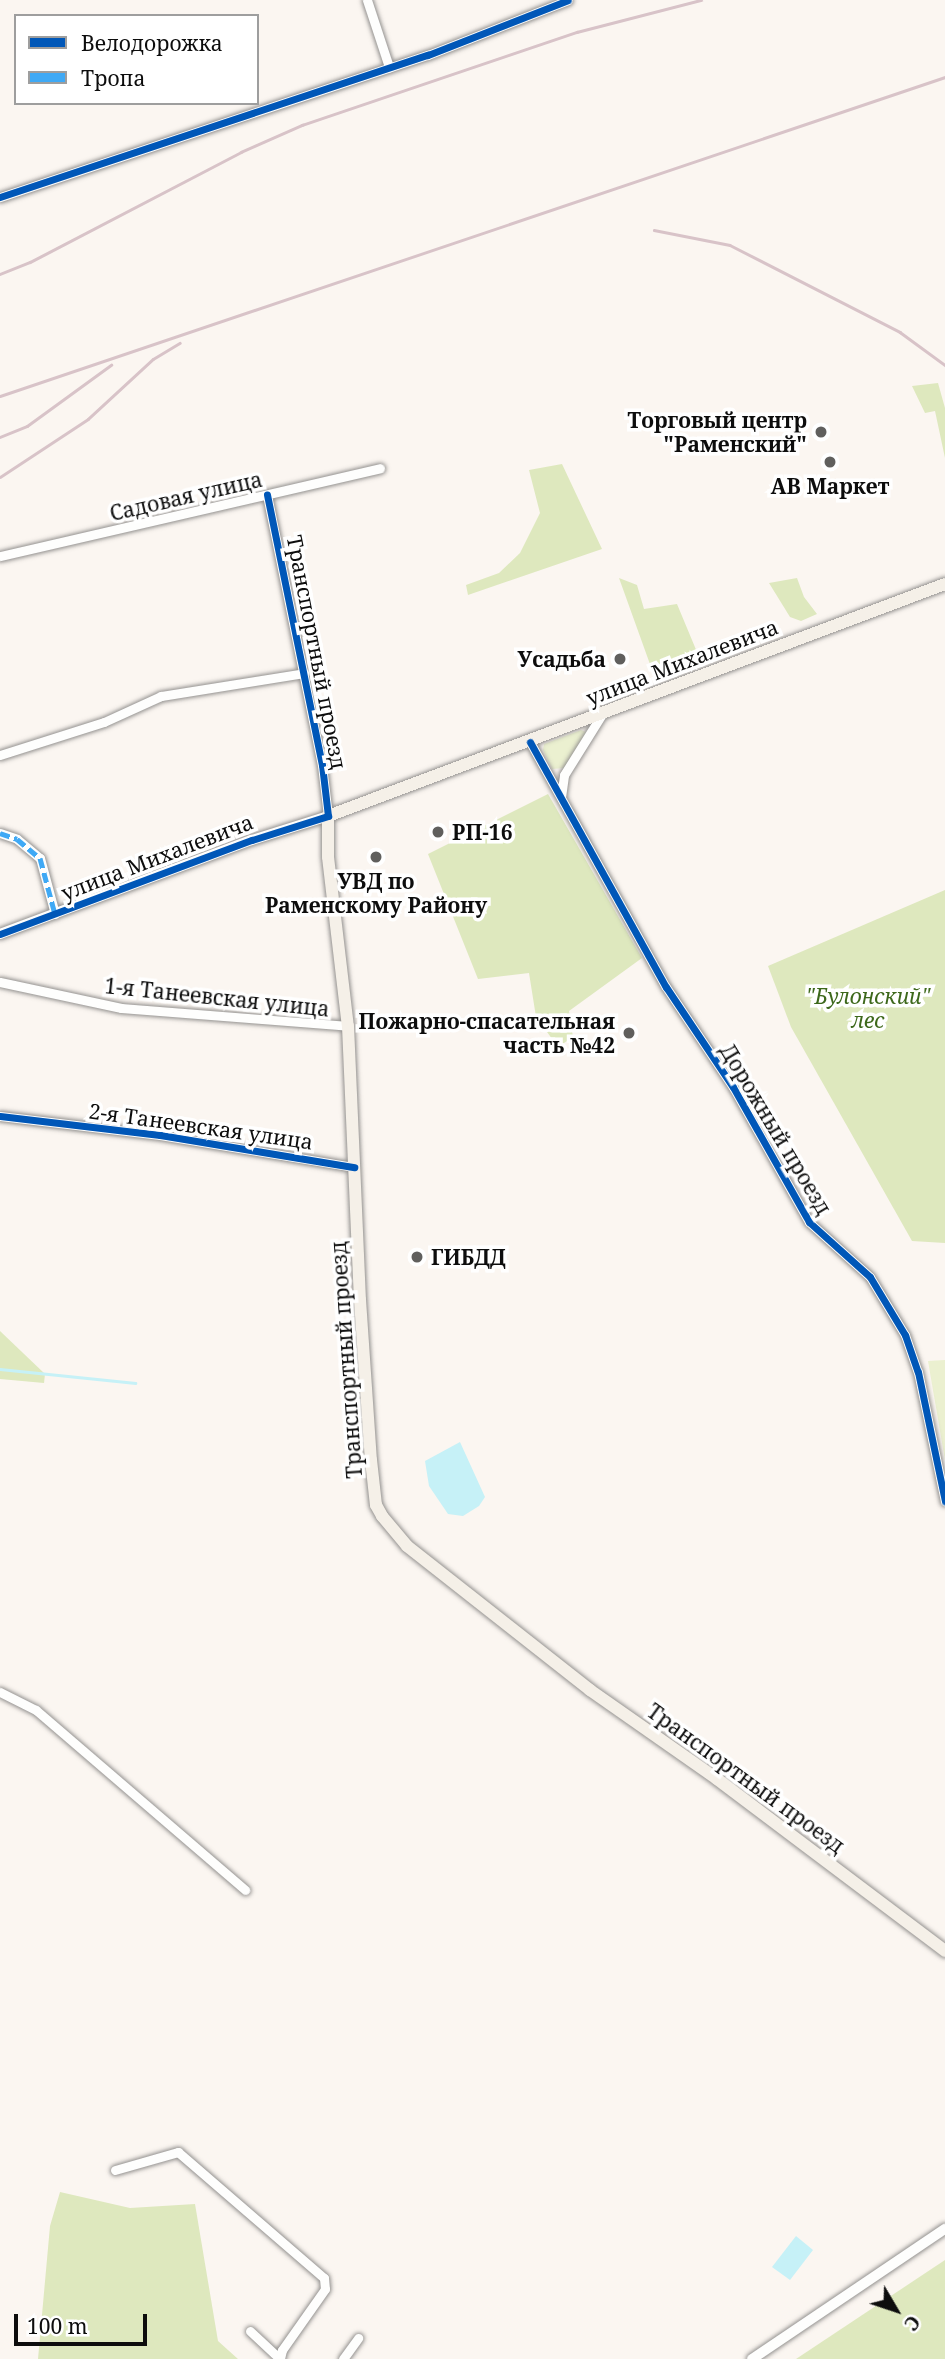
<!DOCTYPE html>
<html>
<head>
<meta charset="utf-8">
<style>
  body { margin:0 }
  #map { position:relative; width:945px; height:2359px; overflow:hidden; background:#fbf6f1; font-family:"Noto Serif",serif }
  div>[style] { position:absolute }
  [style*='--x'] { left:calc(var(--x)*1px); top:calc(var(--y)*1px); width:calc(var(--w)*1px); rotate:calc(var(--a)*1deg) }
  .green>* { inset:0; background:#ebf0d0 }
  .forest>* { inset:0; background:#dee8be }
  .water>* { inset:0; background:#c6f1f7 }
  .stream>* { height:2.5px; margin:-1.25px; padding:0 1.25px; transform-origin:1.25px; border-radius:1.25px; background:#c6f1f7 }
  .roads { filter:drop-shadow(0 0 2px #949290) drop-shadow(0 0 2px #949290) }
  .minor>* { height:9px; margin:-4.5px; padding:0 4.5px; transform-origin:4.5px; border-radius:4.5px; background:#fefefd }
  .tertiary>* { height:10px; margin:-5px; padding:0 5px; transform-origin:5px; border-radius:5px; background:#fefefd }
  .secondary>* { height:12px; margin:-6px; padding:0 6px; transform-origin:6px; border-radius:6px; background:#f5f0e8 }
  .rail>* { height:2.5px; margin:-1.25px; padding:0 1.25px; transform-origin:1.25px; border-radius:1.25px; background:#d8c3c8 }
  .quiet>* { height:5px; margin-top:-2.5px; transform-origin:0; background:repeating-linear-gradient(90deg,#3fa9f5 0 10px,transparent 0 15px) }
  .cycleway>* { height:7px; margin:-3.5px; padding:0 3.5px; transform-origin:3.5px; border-radius:3.5px; background:#0057b8 }
  .dots>* { width:19px; height:19px; translate:-50% -50%; box-sizing:border-box; border:4px solid #fff; border-radius:50% }
  span { translate:-50% -50%; white-space:nowrap; text-align:center; line-height:1.15; -webkit-text-stroke:7px #fff; paint-order:stroke }
  .poi-label { font-size:21px; color:#0d0d0d; font-weight:700 }
  .right { translate:-100% -50%; text-align:right }
  .left { translate:0 -50%; text-align:left }
  .street-label { font-size:21px; color:#0d0d0d }
  .park-label { font-size:21px; color:#3d681b; font-style:italic }
  .legend { position:absolute; left:14px; top:14px; width:245px; height:91px; box-sizing:border-box; background:#fff; border:2px solid #9e9e9e; margin:0; padding:9px 12px; list-style:none; font-size:21px; color:#0d0d0d }
  .legend li { display:flex; align-items:center; gap:14px; height:35px }
  .legend b { width:35px; border:2px solid #9e9e9e }
  .north { position:absolute; left:861px; top:2275px; width:70px; height:70px; -webkit-text-stroke:5px #fff; paint-order:stroke; rotate:129deg; font-size:19px; font-weight:700; line-height:28px; text-align:center; color:#0d0d0d }
  .north::after { content:''; display:block; margin:auto; width:24px; height:32px; background:#0d0d0d; clip-path:polygon(50% 0,100% 100%,50% 72%,0 100%) }
  .scale { position:absolute; left:14px; top:2314px; width:133px; height:32px; box-sizing:border-box; border:4px solid #0d0d0d; border-top:0; padding-left:9px; font-size:21px; line-height:24px; white-space:nowrap; color:#0d0d0d; -webkit-text-stroke:5px #fff; paint-order:stroke }
</style>
</head>
<body>
<div id="map">
  <div class="green">
    <div style="clip-path:polygon(581px 730px,586px 732px,564px 768px,552px 769px,543px 750px,544px 744px)"></div>
    <div style="clip-path:polygon(945px 1360px,945px 1460px,928px 1361px)"></div>
  </div>
  <div class="forest">
    <div style="clip-path:polygon(938px 383px,945px 408px,945px 458px,935px 411px,925px 413px,912px 386px)"></div>
    <div style="clip-path:polygon(562px 464px,602px 549px,468px 595px,466px 585px,499px 573px,520px 553px,540px 513px,529px 470px)"></div>
    <div style="clip-path:polygon(619px 578px,637px 585px,644px 609px,677px 604px,697px 652px,651px 667px)"></div>
    <div style="clip-path:polygon(797px 578px,804px 597px,817px 614px,801px 621px,790px 617px,769px 583px)"></div>
    <div style="clip-path:polygon(548px 794px,642px 958px,569px 1011px,573px 1037px,558px 1047px,536px 1017px,529px 973px,478px 979px,428px 854px)"></div>
    <div style="clip-path:polygon(945px 890px,945px 1243px,912px 1241px,791px 1027px,768px 966px)"></div>
    <div style="clip-path:polygon(0 1331px,45px 1374px,44px 1383px,0 1379px)"></div>
    <div style="clip-path:polygon(60px 2192px,130px 2208px,195px 2204px,218px 2341px,238px 2359px,38px 2359px,50px 2226px)"></div>
    <div style="clip-path:polygon(945px 2260px,945px 2359px,796px 2359px)"></div>
  </div>
  <div class="water">
    <div style="clip-path:polygon(460px 1442px,485px 1497px,479px 1506px,463px 1516px,448px 1514px,429px 1486px,425px 1461px)"></div>
    <div style="clip-path:polygon(796px 2236px,813px 2250px,790px 2280px,772px 2267px)"></div>
  </div>
  <div class="stream">
    <div style="--x:0;--y:1369;--w:136;--a:5.9"></div>
  </div>
  <div class="roads">
    <div class="minor">
      <div style="--x:367;--y:0;--w:71;--a:71.8"></div>
      <div style="--x:0;--y:197;--w:451;--a:-18.4"></div>
      <div style="--x:428;--y:55;--w:150;--a:-21.4"></div>
      <div style="--x:267;--y:495;--w:276;--a:78.5"></div>
      <div style="--x:322;--y:765;--w:51;--a:83.3"></div>
      <div style="--x:0;--y:556;--w:390;--a:-13"></div>
      <div style="--x:530;--y:742;--w:280;--a:61"></div>
      <div style="--x:666;--y:987;--w:120;--a:56.2"></div>
      <div style="--x:733;--y:1087;--w:155;--a:60.6"></div>
      <div style="--x:809;--y:1222;--w:82;--a:42"></div>
      <div style="--x:870;--y:1277;--w:68;--a:58.9"></div>
      <div style="--x:905;--y:1335;--w:39;--a:71"></div>
      <div style="--x:918;--y:1372;--w:132;--a:78.2"></div>
      <div style="--x:0;--y:755;--w:109;--a:-17.6"></div>
      <div style="--x:104;--y:722;--w:63;--a:-24.5"></div>
      <div style="--x:161;--y:696;--w:145;--a:-9.1"></div>
      <div style="--x:561;--y:797;--w:22;--a:-82"></div>
      <div style="--x:564;--y:775;--w:75;--a:-58"></div>
      <div style="--x:0;--y:833;--w:18;--a:19"></div>
      <div style="--x:17;--y:839;--w:30;--a:40"></div>
      <div style="--x:40;--y:858;--w:58;--a:75"></div>
      <div style="--x:0;--y:982;--w:124;--a:12.1"></div>
      <div style="--x:121;--y:1008;--w:228;--a:4.5"></div>
      <div style="--x:0;--y:1116;--w:161;--a:6.8"></div>
      <div style="--x:160;--y:1135;--w:197;--a:9.4"></div>
      <div style="--x:0;--y:1692;--w:40;--a:26.6"></div>
      <div style="--x:36;--y:1710;--w:276;--a:40.7"></div>
      <div style="--x:115;--y:2170;--w:66;--a:-15.9"></div>
      <div style="--x:178;--y:2152;--w:193;--a:40.8"></div>
      <div style="--x:324;--y:2278;--w:11;--a:85"></div>
      <div style="--x:325;--y:2289;--w:75;--a:125.2"></div>
      <div style="--x:282;--y:2350;--w:9;--a:103"></div>
      <div style="--x:250;--y:2331;--w:41;--a:43"></div>
      <div style="--x:343;--y:2359;--w:26;--a:-54"></div>
    </div>
    <div class="tertiary">
      <div style="--x:0;--y:934;--w:269;--a:-20.5"></div>
      <div style="--x:252;--y:840;--w:80;--a:-17.5"></div>
      <div style="--x:752;--y:2359;--w:233;--a:-34"></div>
    </div>
    <div class="secondary">
      <div style="--x:945;--y:584;--w:659;--a:159.39"></div>
      <div style="--x:328;--y:816;--w:41;--a:90"></div>
      <div style="--x:328;--y:857;--w:170;--a:83.3"></div>
      <div style="--x:348;--y:1026;--w:274;--a:87.5"></div>
      <div style="--x:360;--y:1300;--w:160;--a:86.1"></div>
      <div style="--x:371;--y:1460;--w:45;--a:83.7"></div>
      <div style="--x:376;--y:1505;--w:13;--a:61"></div>
      <div style="--x:382;--y:1516;--w:39;--a:50"></div>
      <div style="--x:407;--y:1546;--w:233;--a:38.2"></div>
      <div style="--x:590;--y:1690;--w:155;--a:35"></div>
      <div style="--x:717;--y:1779;--w:286;--a:37"></div>
    </div>
  </div>
  <div class="rail">
    <div style="--x:654;--y:230;--w:77;--a:11.2"></div>
    <div style="--x:730;--y:245;--w:191;--a:27.1"></div>
    <div style="--x:900;--y:332;--w:56;--a:36.3"></div>
    <div style="--x:0;--y:274;--w:32;--a:-22"></div>
    <div style="--x:30;--y:262;--w:238;--a:-27.5"></div>
    <div style="--x:241;--y:152;--w:67;--a:-23.9"></div>
    <div style="--x:302;--y:125;--w:290;--a:-18.7"></div>
    <div style="--x:577;--y:32;--w:128;--a:-14.5"></div>
    <div style="--x:0;--y:396;--w:997;--a:-18.65"></div>
    <div style="--x:0;--y:437;--w:29;--a:-22"></div>
    <div style="--x:27;--y:426;--w:104;--a:-36"></div>
    <div style="--x:0;--y:477;--w:105;--a:-33.4"></div>
    <div style="--x:88;--y:419;--w:88;--a:-42.7"></div>
    <div style="--x:153;--y:359;--w:31;--a:-31"></div>
  </div>
  <div class="quiet">
    <div style="--x:0;--y:833;--w:18;--a:19"></div>
    <div style="--x:17;--y:839;--w:30;--a:40"></div>
    <div style="--x:40;--y:858;--w:58;--a:75"></div>
  </div>
  <div class="cycleway">
    <div style="--x:0;--y:197;--w:451;--a:-18.4"></div>
    <div style="--x:428;--y:55;--w:150;--a:-21.4"></div>
    <div style="--x:530;--y:742;--w:280;--a:61"></div>
    <div style="--x:666;--y:987;--w:120;--a:56.2"></div>
    <div style="--x:733;--y:1087;--w:155;--a:60.6"></div>
    <div style="--x:809;--y:1222;--w:82;--a:42"></div>
    <div style="--x:870;--y:1277;--w:68;--a:58.9"></div>
    <div style="--x:905;--y:1335;--w:39;--a:71"></div>
    <div style="--x:918;--y:1372;--w:132;--a:78.2"></div>
    <div style="--x:0;--y:934;--w:269;--a:-20.5"></div>
    <div style="--x:252;--y:840;--w:80;--a:-17.5"></div>
    <div style="--x:328;--y:816;--w:51;--a:-96.7"></div>
    <div style="--x:322;--y:765;--w:276;--a:-101.5"></div>
    <div style="--x:0;--y:1116;--w:161;--a:6.8"></div>
    <div style="--x:160;--y:1135;--w:197;--a:9.4"></div>
  </div>
  <div class="dots">
    <div style="left:821px;top:432px;background:#605f5d"></div>
    <div style="left:830px;top:462px;background:#605f5d"></div>
    <div style="left:620px;top:659px;background:#605f5d"></div>
    <div style="left:438px;top:832px;background:#605f5d"></div>
    <div style="left:376px;top:857px;background:#605f5d"></div>
    <div style="left:629px;top:1033px;background:#605f5d"></div>
    <div style="left:417px;top:1257px;background:#605f5d"></div>
  </div>
  <div class="poi-label">
    <span class="right" style="left:807px;top:432px">Торговый центр<br>"Раменский"</span>
    <span style="left:830px;top:486px">АВ Маркет</span>
    <span class="right" style="left:606px;top:659px">Усадьба</span>
    <span class="left" style="left:452px;top:832px">РП-16</span>
    <span style="left:376px;top:893px">УВД по<br>Раменскому Району</span>
    <span class="right" style="left:615px;top:1033px">Пожарно-спасательная<br>часть №42</span>
    <span class="left" style="left:431px;top:1257px">ГИБДД</span>
  </div>
  <div class="street-label">
    <span style="left:186px;top:496px;rotate:-13deg">Садовая улица</span>
    <span style="left:317px;top:652px;rotate:79deg">Транспортный проезд</span>
    <span style="left:682px;top:662px;rotate:-21deg">улица Михалевича</span>
    <span style="left:157px;top:857px;rotate:-21deg">улица Михалевича</span>
    <span style="left:217px;top:997px;rotate:6deg">1-я Танеевская улица</span>
    <span style="left:201px;top:1126px;rotate:8deg">2-я Танеевская улица</span>
    <span style="left:776px;top:1129px;rotate:59deg">Дорожный проезд</span>
    <span style="left:346px;top:1360px;rotate:-94deg">Транспортный проезд</span>
    <span style="left:746px;top:1778px;rotate:36deg">Транспортный проезд</span>
  </div>
  <div class="park-label">
    <span style="left:868px;top:1008px">"Булонский"<br>лес</span>
  </div>
  <ul class="legend">
  <li><b style="height:9px;background:#0057b8"></b>Велодорожка</li>
  <li><b style="height:9px;background:#3fa9f5"></b>Тропа</li>
  </ul>
  <div class="north">С</div>
  <div class="scale">100 m</div>
</div>
</body>
</html>
